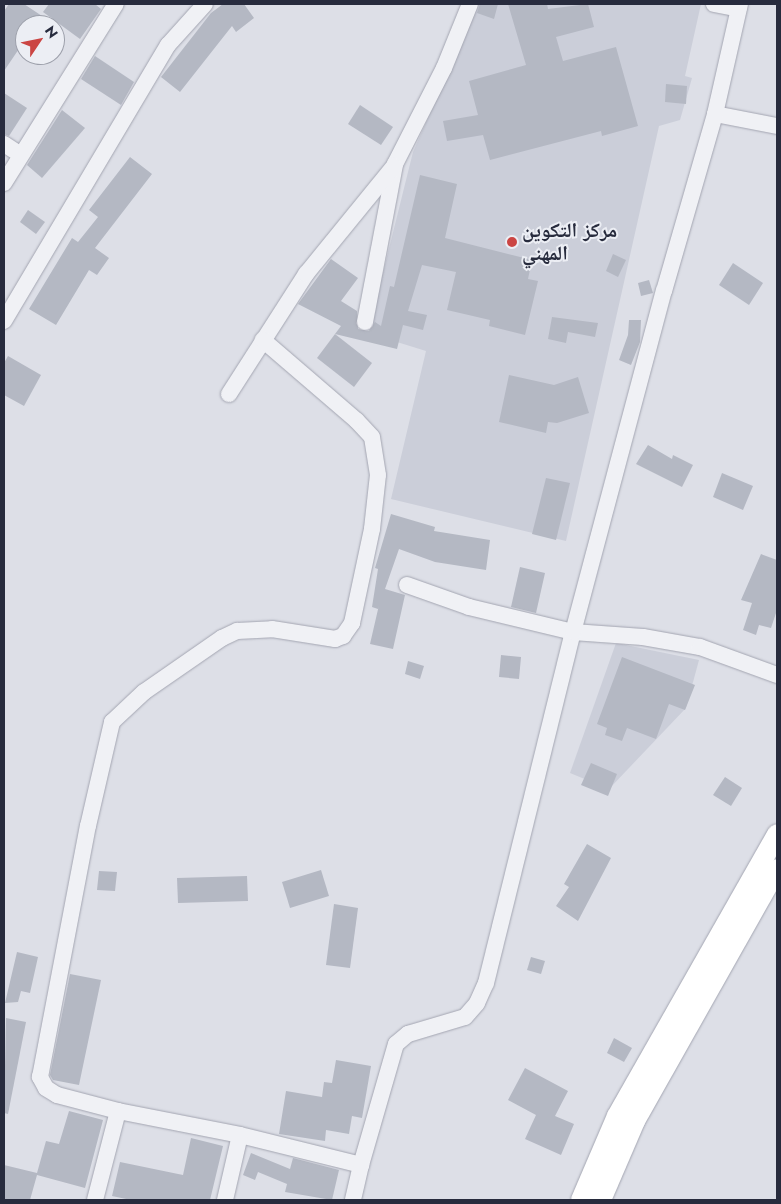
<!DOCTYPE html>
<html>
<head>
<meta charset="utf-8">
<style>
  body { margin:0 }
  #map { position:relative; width:781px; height:1204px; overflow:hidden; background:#dddfe7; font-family:Jost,"Noto Naskh Arabic",sans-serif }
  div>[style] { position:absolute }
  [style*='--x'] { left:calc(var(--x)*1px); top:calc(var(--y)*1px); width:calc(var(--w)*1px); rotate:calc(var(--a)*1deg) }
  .built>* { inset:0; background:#cbced9 }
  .building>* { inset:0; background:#b4b8c3 }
  .roads { filter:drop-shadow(0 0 1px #a3a5b1) drop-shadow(0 0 1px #a3a5b1) }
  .minor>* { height:16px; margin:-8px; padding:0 8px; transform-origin:8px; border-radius:8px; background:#f0f1f5 }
  .major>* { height:20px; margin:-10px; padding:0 10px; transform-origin:10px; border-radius:10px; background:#fff }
  .dots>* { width:14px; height:14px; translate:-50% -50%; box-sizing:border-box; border:2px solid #eceef4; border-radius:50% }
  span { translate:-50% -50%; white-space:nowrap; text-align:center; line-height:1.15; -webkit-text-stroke:4px #eceef4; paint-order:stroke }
  .poi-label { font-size:20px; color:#272b3d; font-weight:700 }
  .left { translate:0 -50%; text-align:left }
  .frame { position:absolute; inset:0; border:5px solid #272b3d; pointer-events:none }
  .north { position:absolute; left:15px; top:15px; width:50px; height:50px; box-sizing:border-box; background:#eceef4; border:1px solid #9da0ab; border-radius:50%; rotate:56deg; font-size:14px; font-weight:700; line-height:20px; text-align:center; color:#272b3d }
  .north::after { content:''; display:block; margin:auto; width:18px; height:22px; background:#cb4543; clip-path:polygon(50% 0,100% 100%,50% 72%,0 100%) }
</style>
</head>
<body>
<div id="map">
  <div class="built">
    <div style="clip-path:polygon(478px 4px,701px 4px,685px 76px,692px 78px,680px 120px,659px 126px,566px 541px,391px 499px,426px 351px,368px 333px,413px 152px)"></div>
    <div style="clip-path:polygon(616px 643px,699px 660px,686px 708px,609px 789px,570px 773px)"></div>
  </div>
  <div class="building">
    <div style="clip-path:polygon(9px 4px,24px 4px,42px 16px,35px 25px,25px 25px,25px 40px,4px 71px,4px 11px)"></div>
    <div style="clip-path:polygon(49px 4px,95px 4px,101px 9px,80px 39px,43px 12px)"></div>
    <div style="clip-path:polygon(223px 4px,244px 4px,254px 18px,236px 32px,232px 26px,180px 92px,161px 77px,211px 13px)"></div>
    <div style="clip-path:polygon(480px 4px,498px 4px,494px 19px,477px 13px)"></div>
    <div style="clip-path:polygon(508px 4px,547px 4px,548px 9px,588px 4px,594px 27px,556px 37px,563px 61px,616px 47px,638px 126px,602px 136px,601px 131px,490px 160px,483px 135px,447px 141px,443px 121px,478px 115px,469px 81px,526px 65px)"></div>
    <div style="clip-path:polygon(95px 56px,134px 82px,121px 105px,81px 79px)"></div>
    <div style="clip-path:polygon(666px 84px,687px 86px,686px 104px,665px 102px)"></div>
    <div style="clip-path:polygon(4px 93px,27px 108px,9px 136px,4px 134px)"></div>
    <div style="clip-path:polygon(360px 105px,393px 127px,381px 145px,348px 124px)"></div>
    <div style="clip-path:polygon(62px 110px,85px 128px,42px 178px,27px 165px)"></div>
    <div style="clip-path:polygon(130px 157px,152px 174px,95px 248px,109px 258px,97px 275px,89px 270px,56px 325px,29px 309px,72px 238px,78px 242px,98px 217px,89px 210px)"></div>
    <div style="clip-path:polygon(420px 175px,457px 184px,445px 238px,532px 260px,528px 279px,538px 281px,525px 335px,489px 326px,490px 320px,447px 310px,456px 272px,422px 265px,408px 311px,427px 315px,423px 330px,403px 325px,397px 349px,335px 334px,341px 326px,298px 304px,331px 259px,358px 278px,341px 301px,357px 311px,358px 329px,369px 331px,375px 322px,381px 326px,390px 286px,394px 287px)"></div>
    <div style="clip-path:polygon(28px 210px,45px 222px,36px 234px,20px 222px)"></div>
    <div style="clip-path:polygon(613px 254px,626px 260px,618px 277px,606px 271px)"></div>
    <div style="clip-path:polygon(733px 263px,763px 283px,749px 305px,719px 285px)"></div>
    <div style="clip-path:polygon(649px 280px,653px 293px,641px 296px,638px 283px)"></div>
    <div style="clip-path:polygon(552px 317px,598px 323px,595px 337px,568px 332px,566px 343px,548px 339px)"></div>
    <div style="clip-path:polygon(629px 320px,641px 320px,640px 342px,631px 365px,619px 360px,628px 335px)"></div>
    <div style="clip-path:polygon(335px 334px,372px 363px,354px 387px,317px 358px)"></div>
    <div style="clip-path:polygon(8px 356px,41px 375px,24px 406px,4px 395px,4px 363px)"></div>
    <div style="clip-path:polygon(509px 375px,554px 385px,578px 377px,589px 413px,557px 423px,548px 422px,546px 433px,499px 422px)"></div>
    <div style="clip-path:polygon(648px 445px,672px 459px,673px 455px,693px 465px,682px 487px,636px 464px)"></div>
    <div style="clip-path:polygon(722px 473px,753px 486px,743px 510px,713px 497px)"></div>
    <div style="clip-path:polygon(546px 478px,570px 483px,556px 540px,532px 534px)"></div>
    <div style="clip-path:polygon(391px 514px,435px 527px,434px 531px,490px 540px,486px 570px,435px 562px,399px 549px,385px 589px,405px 595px,393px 649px,370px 644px,379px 605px,378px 609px,372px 607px,378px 569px,375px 568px)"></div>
    <div style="clip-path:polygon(761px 554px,777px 560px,777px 610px,771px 628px,759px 625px,756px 635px,743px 630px,752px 603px,741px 600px)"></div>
    <div style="clip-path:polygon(520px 567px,545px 573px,536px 613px,511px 607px)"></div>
    <div style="clip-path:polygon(501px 655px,521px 657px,519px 679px,499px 677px)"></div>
    <div style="clip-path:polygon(622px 657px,695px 685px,685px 710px,669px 704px,656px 739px,627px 728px,622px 741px,605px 735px,607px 728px,597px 724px)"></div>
    <div style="clip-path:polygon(408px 661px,424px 666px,420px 679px,405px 674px)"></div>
    <div style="clip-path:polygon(591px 763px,617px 774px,608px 796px,581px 785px)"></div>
    <div style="clip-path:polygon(725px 777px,742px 788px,731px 806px,713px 795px)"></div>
    <div style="clip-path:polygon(587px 844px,611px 858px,578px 921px,556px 906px,569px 887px,564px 884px)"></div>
    <div style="clip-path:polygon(321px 870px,329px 896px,290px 908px,282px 882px)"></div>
    <div style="clip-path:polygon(99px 871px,117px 872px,115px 891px,97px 890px)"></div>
    <div style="clip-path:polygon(247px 876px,248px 901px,178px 903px,177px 878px)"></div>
    <div style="clip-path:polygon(334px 904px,358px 908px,350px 968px,326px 965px)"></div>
    <div style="clip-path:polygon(17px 952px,38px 957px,30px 993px,21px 991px,18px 1002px,5px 1003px)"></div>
    <div style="clip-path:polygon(531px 957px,545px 961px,541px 974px,527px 970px)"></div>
    <div style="clip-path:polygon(70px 974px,101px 980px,79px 1085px,53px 1080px,50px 1075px)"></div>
    <div style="clip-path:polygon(6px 1018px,26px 1022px,8px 1114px,4px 1113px)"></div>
    <div style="clip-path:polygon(614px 1038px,632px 1048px,624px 1062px,607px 1053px)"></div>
    <div style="clip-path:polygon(336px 1060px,371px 1066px,362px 1118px,352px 1116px,349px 1134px,326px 1130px,325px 1141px,279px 1134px,286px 1091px,322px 1097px,324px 1082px,332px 1083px)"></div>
    <div style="clip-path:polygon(525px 1068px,568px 1091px,555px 1116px,574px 1124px,561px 1155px,525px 1139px,536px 1115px,508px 1100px)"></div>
    <div style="clip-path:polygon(69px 1111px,103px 1120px,85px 1188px,37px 1175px,30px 1200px,4px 1200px,4px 1165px,37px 1173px,46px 1141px,59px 1144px)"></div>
    <div style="clip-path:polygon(191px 1138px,223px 1146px,210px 1200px,131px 1200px,112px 1196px,120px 1162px,183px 1175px)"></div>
    <div style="clip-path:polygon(251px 1153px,290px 1169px,293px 1158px,339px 1170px,332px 1200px,285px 1192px,287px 1184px,258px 1172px,255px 1180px,243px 1175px)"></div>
  </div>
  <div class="roads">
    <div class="minor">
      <div style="--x:714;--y:4;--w:25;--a:11"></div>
      <div style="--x:715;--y:114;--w:63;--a:11"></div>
      <div style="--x:4;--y:144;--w:20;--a:33"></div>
      <div style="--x:4;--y:183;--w:211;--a:-58"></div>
      <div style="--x:4;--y:321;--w:321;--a:-59.3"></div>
      <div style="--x:168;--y:45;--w:55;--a:-47.9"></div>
      <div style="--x:365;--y:322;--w:161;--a:-79.2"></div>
      <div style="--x:395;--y:164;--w:108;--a:-63"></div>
      <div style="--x:444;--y:68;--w:69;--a:-67.9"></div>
      <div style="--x:229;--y:394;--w:143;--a:-57.3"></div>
      <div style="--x:306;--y:274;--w:139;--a:-50.8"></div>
      <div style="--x:407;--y:585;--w:66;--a:19.5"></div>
      <div style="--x:469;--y:607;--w:107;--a:13.5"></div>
      <div style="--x:573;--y:632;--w:70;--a:4.1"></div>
      <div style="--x:643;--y:637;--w:58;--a:10"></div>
      <div style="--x:700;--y:647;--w:82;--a:20"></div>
      <div style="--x:118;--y:1111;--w:63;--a:-165.3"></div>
      <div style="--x:57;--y:1095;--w:13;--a:-148"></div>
      <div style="--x:46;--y:1088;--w:13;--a:-119"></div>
      <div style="--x:40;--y:1077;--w:256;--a:-79.2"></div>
      <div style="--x:88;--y:826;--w:107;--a:-77"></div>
      <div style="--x:112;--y:722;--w:44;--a:-43.2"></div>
      <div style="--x:144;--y:692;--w:95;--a:-34.7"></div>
      <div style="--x:222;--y:638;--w:17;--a:-25"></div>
      <div style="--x:237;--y:631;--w:35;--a:-3"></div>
      <div style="--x:272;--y:629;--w:64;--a:9"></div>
      <div style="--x:335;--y:639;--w:9;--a:-21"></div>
      <div style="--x:343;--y:636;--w:16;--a:-55"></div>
      <div style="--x:352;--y:623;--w:96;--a:-78"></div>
      <div style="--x:372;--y:529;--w:54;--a:-83.7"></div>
      <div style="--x:378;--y:475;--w:38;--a:-99"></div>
      <div style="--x:372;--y:437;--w:23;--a:-133"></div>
      <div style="--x:356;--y:420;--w:123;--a:-139.3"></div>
      <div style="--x:240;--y:1135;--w:125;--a:13.9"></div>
      <div style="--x:361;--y:1165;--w:36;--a:103"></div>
      <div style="--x:361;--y:1165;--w:126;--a:-73.9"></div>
      <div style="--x:396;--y:1044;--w:16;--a:-40"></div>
      <div style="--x:408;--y:1034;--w:59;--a:-16.6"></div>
      <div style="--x:465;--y:1017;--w:18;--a:-49"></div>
      <div style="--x:477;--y:1003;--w:22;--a:-66"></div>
      <div style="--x:486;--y:983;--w:362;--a:-76.1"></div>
      <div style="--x:573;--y:632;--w:353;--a:-75.1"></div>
      <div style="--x:664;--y:291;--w:184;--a:-73.9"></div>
      <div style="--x:715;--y:114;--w:113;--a:-77.2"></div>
      <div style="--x:95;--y:1200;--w:92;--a:-75.5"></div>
      <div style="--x:118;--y:1111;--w:124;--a:11.1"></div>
      <div style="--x:240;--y:1135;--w:67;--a:103"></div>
    </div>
    <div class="major">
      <div style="--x:581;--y:1200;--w:91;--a:-66.8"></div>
      <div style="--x:617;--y:1116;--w:324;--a:-60.4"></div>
      <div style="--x:601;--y:1200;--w:86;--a:-66.7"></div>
      <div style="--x:635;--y:1121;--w:289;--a:-60.6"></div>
    </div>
  </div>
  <div class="dots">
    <div style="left:512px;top:242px;background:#cb4543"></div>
  </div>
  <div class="poi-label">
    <span class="left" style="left:522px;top:242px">مركز التكوين<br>المهني</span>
  </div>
  <div class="frame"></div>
  <div class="north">N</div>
</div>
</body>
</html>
